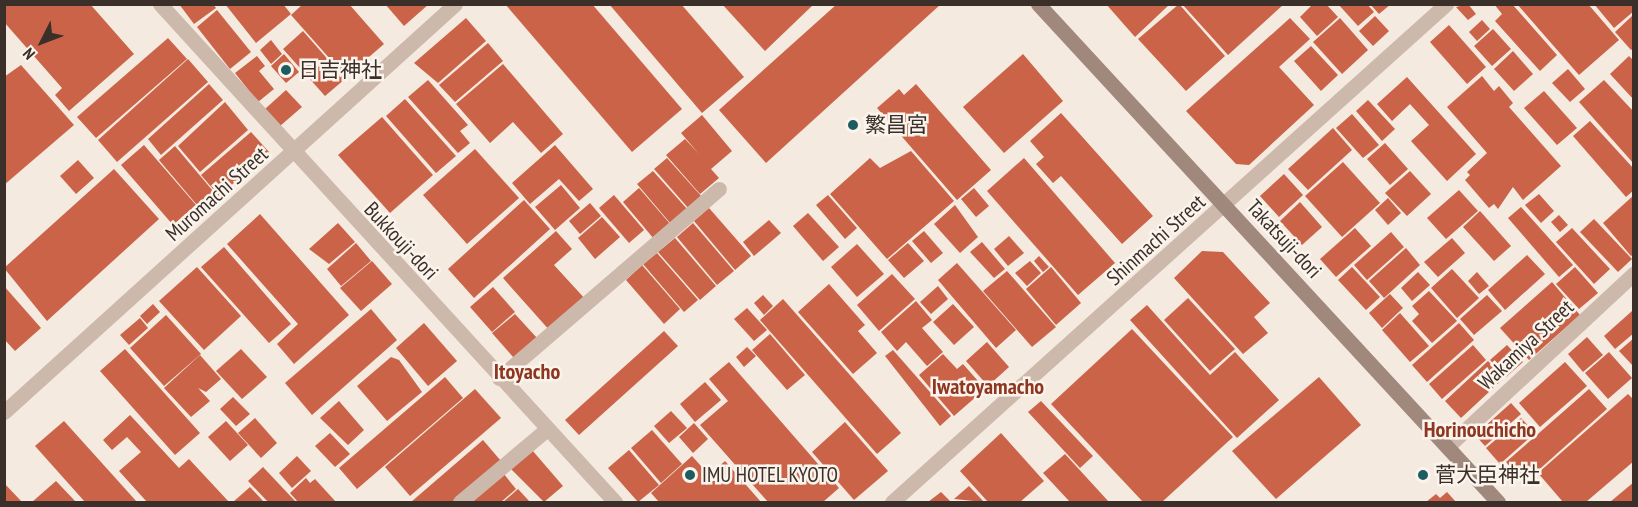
<!DOCTYPE html>
<html>
<head>
<meta charset="utf-8">
<style>
  body { margin:0 }
  #map { position:relative; width:1638px; height:507px; overflow:hidden; background:#f4eae0; font-family:"PT Sans Narrow","Noto Sans JP",sans-serif }
  div>[style] { position:absolute }
  [style*='--x'] { left:calc(var(--x)*1px); top:calc(var(--y)*1px); width:calc(var(--w)*1px); rotate:calc(var(--a)*1deg) }
  .building>* { inset:0; background:#cb6348 }
  .lane>* { height:15px; margin:-7.5px; padding:0 7.5px; transform-origin:7.5px; border-radius:7.5px; background:#cdb9ab }
  .street>* { height:15px; margin:-7.5px; padding:0 7.5px; transform-origin:7.5px; border-radius:7.5px; background:#cdb9ab }
  .secondary>* { height:15px; margin:-7.5px; padding:0 7.5px; transform-origin:7.5px; border-radius:7.5px; background:#a1887c }
  .dots>* { width:16px; height:16px; translate:-50% -50%; box-sizing:border-box; border:3px solid #fbf4ed; border-radius:50% }
  span { translate:-50% -50%; white-space:nowrap; text-align:center; line-height:1.15; -webkit-text-stroke:5px #fbf4ed; paint-order:stroke }
  .poi-label { font-size:21px; color:#3b2f2a }
  .left { translate:0 -50%; text-align:left }
  .street-label { font-size:21px; color:#3b2f2a }
  .neighbourhood-label { font-size:22px; color:#8e3620; font-weight:700 }
  .frame { position:absolute; inset:0; border:6px solid #3b2f2a; pointer-events:none }
  .north { position:absolute; left:12px; top:12px; width:60px; height:60px; -webkit-text-stroke:4px #fbf4ed; paint-order:stroke; rotate:228deg; font-size:16px; font-weight:700; line-height:24px; text-align:center; color:#3b2f2a }
  .north::after { content:''; display:block; margin:auto; width:21px; height:27px; background:#3b2f2a; clip-path:polygon(50% 0,100% 100%,50% 72%,0 100%) }
</style>
</head>
<body>
<div id="map">
  <div class="building">
    <div style="clip-path:polygon(4px 4px,90px 4px,134px 54px,69px 111px,55px 95px,62px 88px,4px 22px)"></div>
    <div style="clip-path:polygon(179px 4px,213px 4px,216px 8px,194px 24px)"></div>
    <div style="clip-path:polygon(225px 4px,283px 4px,291px 14px,256px 43px)"></div>
    <div style="clip-path:polygon(303px 4px,349px 4px,384px 44px,346px 77px,291px 15px)"></div>
    <div style="clip-path:polygon(385px 4px,429px 4px,404px 26px)"></div>
    <div style="clip-path:polygon(505px 4px,592px 4px,682px 109px,632px 152px)"></div>
    <div style="clip-path:polygon(609px 4px,681px 4px,744px 77px,702px 113px)"></div>
    <div style="clip-path:polygon(722px 4px,814px 4px,765px 51px)"></div>
    <div style="clip-path:polygon(837px 4px,941px 4px,766px 163px,719px 110px)"></div>
    <div style="clip-path:polygon(1106px 4px,1170px 4px,1135px 37px)"></div>
    <div style="clip-path:polygon(1179px 4px,1225px 56px,1186px 91px,1138px 39px)"></div>
    <div style="clip-path:polygon(1182px 4px,1284px 4px,1228px 55px)"></div>
    <div style="clip-path:polygon(1313px 4px,1326px 4px,1338px 17px,1317px 36px,1300px 17px)"></div>
    <div style="clip-path:polygon(1338px 4px,1367px 4px,1374px 12px,1358px 26px)"></div>
    <div style="clip-path:polygon(1370px 4px,1391px 4px,1379px 14px)"></div>
    <div style="clip-path:polygon(1468px 4px,1476px 14px,1468px 20px,1456px 7px)"></div>
    <div style="clip-path:polygon(1494px 4px,1512px 4px,1557px 55px,1540px 71px,1495px 21px,1502px 14px)"></div>
    <div style="clip-path:polygon(1517px 4px,1588px 4px,1619px 40px,1579px 75px)"></div>
    <div style="clip-path:polygon(1594px 4px,1634px 4px,1634px 11px,1614px 28px)"></div>
    <div style="clip-path:polygon(217px 10px,251px 52px,230px 69px,197px 27px)"></div>
    <div style="clip-path:polygon(1375px 16px,1389px 31px,1373px 46px,1359px 31px)"></div>
    <div style="clip-path:polygon(1632px 16px,1634px 48px,1631px 50px,1615px 32px)"></div>
    <div style="clip-path:polygon(466px 18px,486px 41px,438px 83px,414px 63px)"></div>
    <div style="clip-path:polygon(1290px 18px,1310px 39px,1279px 67px,1314px 105px,1249px 165px,1236px 164px,1186px 111px)"></div>
    <div style="clip-path:polygon(1340px 18px,1368px 50px,1342px 74px,1313px 42px)"></div>
    <div style="clip-path:polygon(1482px 20px,1490px 29px,1477px 41px,1469px 32px)"></div>
    <div style="clip-path:polygon(1449px 25px,1486px 67px,1467px 84px,1430px 42px)"></div>
    <div style="clip-path:polygon(1493px 29px,1511px 49px,1492px 66px,1474px 46px)"></div>
    <div style="clip-path:polygon(303px 31px,345px 79px,325px 96px,283px 49px)"></div>
    <div style="clip-path:polygon(168px 38px,187px 59px,96px 138px,77px 117px)"></div>
    <div style="clip-path:polygon(271px 40px,282px 54px,271px 64px,260px 50px)"></div>
    <div style="clip-path:polygon(488px 43px,503px 61px,455px 102px,439px 85px)"></div>
    <div style="clip-path:polygon(1311px 46px,1338px 75px,1321px 91px,1294px 61px)"></div>
    <div style="clip-path:polygon(1513px 51px,1533px 74px,1514px 91px,1494px 69px)"></div>
    <div style="clip-path:polygon(284px 54px,299px 72px,286px 83px,271px 66px)"></div>
    <div style="clip-path:polygon(1023px 54px,1063px 101px,1004px 153px,963px 107px)"></div>
    <div style="clip-path:polygon(257px 56px,265px 66px,259px 71px,274px 89px,258px 102px,235px 73px)"></div>
    <div style="clip-path:polygon(1629px 56px,1634px 61px,1634px 100px,1610px 74px)"></div>
    <div style="clip-path:polygon(188px 59px,208px 82px,117px 162px,98px 140px)"></div>
    <div style="clip-path:polygon(503px 64px,563px 134px,541px 153px,513px 122px,490px 143px,456px 104px)"></div>
    <div style="clip-path:polygon(21px 65px,74px 125px,4px 185px,4px 77px)"></div>
    <div style="clip-path:polygon(1568px 69px,1585px 89px,1570px 102px,1552px 83px)"></div>
    <div style="clip-path:polygon(1482px 76px,1494px 91px,1499px 86px,1513px 103px,1509px 107px,1561px 166px,1523px 200px,1513px 187px,1498px 209px,1494px 204px,1489px 208px,1465px 180px,1470px 175px,1467px 172px,1487px 153px,1447px 107px)"></div>
    <div style="clip-path:polygon(1407px 77px,1476px 154px,1447px 181px,1411px 141px,1429px 125px,1410px 104px,1392px 121px,1377px 104px)"></div>
    <div style="clip-path:polygon(428px 80px,468px 125px,460px 131px,470px 143px,458px 153px,408px 97px)"></div>
    <div style="clip-path:polygon(1604px 80px,1634px 112px,1634px 164px,1579px 102px)"></div>
    <div style="clip-path:polygon(209px 84px,223px 100px,161px 155px,148px 139px)"></div>
    <div style="clip-path:polygon(916px 84px,991px 170px,957px 200px,877px 108px,899px 89px,904px 95px)"></div>
    <div style="clip-path:polygon(286px 90px,302px 107px,280px 126px,265px 109px)"></div>
    <div style="clip-path:polygon(1544px 91px,1577px 128px,1557px 145px,1524px 108px)"></div>
    <div style="clip-path:polygon(405px 99px,456px 156px,436px 173px,386px 116px)"></div>
    <div style="clip-path:polygon(1368px 100px,1395px 129px,1382px 141px,1356px 111px)"></div>
    <div style="clip-path:polygon(225px 102px,248px 130px,200px 172px,178px 146px)"></div>
    <div style="clip-path:polygon(1061px 113px,1153px 216px,1122px 244px,1061px 176px,1053px 183px,1036px 164px,1044px 157px,1030px 141px)"></div>
    <div style="clip-path:polygon(1352px 114px,1379px 145px,1363px 158px,1336px 128px)"></div>
    <div style="clip-path:polygon(702px 115px,732px 151px,711px 169px,719px 178px,700px 194px,666px 155px,685px 139px,699px 154px,681px 133px)"></div>
    <div style="clip-path:polygon(382px 117px,433px 175px,390px 213px,338px 155px)"></div>
    <div style="clip-path:polygon(1590px 121px,1634px 169px,1634px 190px,1626px 197px,1573px 136px)"></div>
    <div style="clip-path:polygon(1333px 128px,1352px 150px,1308px 190px,1288px 169px)"></div>
    <div style="clip-path:polygon(251px 132px,269px 152px,219px 196px,201px 175px)"></div>
    <div style="clip-path:polygon(1385px 143px,1408px 169px,1390px 185px,1367px 159px)"></div>
    <div style="clip-path:polygon(144px 145px,196px 205px,173px 225px,121px 165px)"></div>
    <div style="clip-path:polygon(555px 145px,593px 189px,579px 201px,559px 179px,530px 204px,512px 183px)"></div>
    <div style="clip-path:polygon(175px 146px,218px 197px,202px 211px,159px 160px)"></div>
    <div style="clip-path:polygon(475px 149px,519px 198px,467px 244px,423px 195px)"></div>
    <div style="clip-path:polygon(911px 151px,954px 201px,887px 259px,830px 194px,870px 158px,880px 168px)"></div>
    <div style="clip-path:polygon(667px 158px,702px 197px,689px 209px,654px 169px)"></div>
    <div style="clip-path:polygon(1024px 158px,1115px 263px,1078px 295px,987px 191px)"></div>
    <div style="clip-path:polygon(78px 160px,94px 178px,76px 194px,60px 176px)"></div>
    <div style="clip-path:polygon(1343px 162px,1380px 203px,1342px 237px,1305px 196px)"></div>
    <div style="clip-path:polygon(114px 169px,159px 219px,47px 321px,4px 268px)"></div>
    <div style="clip-path:polygon(653px 171px,688px 210px,671px 224px,637px 184px)"></div>
    <div style="clip-path:polygon(1410px 171px,1431px 194px,1407px 216px,1385px 193px)"></div>
    <div style="clip-path:polygon(1284px 174px,1303px 195px,1279px 217px,1260px 196px)"></div>
    <div style="clip-path:polygon(561px 185px,580px 208px,555px 230px,535px 207px)"></div>
    <div style="clip-path:polygon(639px 188px,671px 225px,654px 239px,623px 202px)"></div>
    <div style="clip-path:polygon(974px 188px,989px 206px,976px 217px,961px 199px)"></div>
    <div style="clip-path:polygon(1459px 190px,1478px 211px,1446px 239px,1427px 218px)"></div>
    <div style="clip-path:polygon(1539px 194px,1554px 211px,1541px 223px,1525px 205px)"></div>
    <div style="clip-path:polygon(614px 195px,644px 230px,629px 243px,599px 208px)"></div>
    <div style="clip-path:polygon(828px 195px,857px 228px,845px 239px,816px 205px)"></div>
    <div style="clip-path:polygon(1634px 195px,1634px 254px,1631px 256px,1603px 223px)"></div>
    <div style="clip-path:polygon(1388px 198px,1401px 213px,1388px 225px,1375px 210px)"></div>
    <div style="clip-path:polygon(524px 200px,550px 229px,474px 298px,448px 269px)"></div>
    <div style="clip-path:polygon(1300px 202px,1322px 227px,1302px 245px,1280px 221px)"></div>
    <div style="clip-path:polygon(590px 203px,601px 216px,580px 234px,569px 221px)"></div>
    <div style="clip-path:polygon(955px 205px,978px 237px,960px 253px,934px 224px)"></div>
    <div style="clip-path:polygon(1521px 207px,1573px 265px,1559px 277px,1508px 218px)"></div>
    <div style="clip-path:polygon(709px 208px,751px 256px,735px 270px,694px 221px)"></div>
    <div style="clip-path:polygon(1480px 211px,1511px 246px,1494px 261px,1463px 227px)"></div>
    <div style="clip-path:polygon(808px 213px,839px 247px,823px 261px,793px 226px)"></div>
    <div style="clip-path:polygon(260px 214px,349px 315px,294px 364px,277px 344px,298px 324px,227px 244px)"></div>
    <div style="clip-path:polygon(1559px 215px,1568px 225px,1560px 232px,1551px 222px)"></div>
    <div style="clip-path:polygon(602px 217px,620px 237px,595px 259px,578px 238px)"></div>
    <div style="clip-path:polygon(1594px 219px,1632px 259px,1618px 272px,1580px 232px)"></div>
    <div style="clip-path:polygon(769px 220px,781px 233px,754px 256px,743px 242px)"></div>
    <div style="clip-path:polygon(338px 223px,355px 242px,329px 264px,309px 249px)"></div>
    <div style="clip-path:polygon(693px 223px,734px 271px,717px 285px,677px 237px)"></div>
    <div style="clip-path:polygon(1355px 228px,1371px 246px,1336px 277px,1320px 259px)"></div>
    <div style="clip-path:polygon(1572px 228px,1610px 269px,1594px 284px,1556px 242px)"></div>
    <div style="clip-path:polygon(556px 231px,572px 249px,554px 265px,587px 301px,551px 332px,503px 278px)"></div>
    <div style="clip-path:polygon(924px 231px,943px 253px,931px 263px,912px 241px)"></div>
    <div style="clip-path:polygon(1391px 232px,1404px 247px,1367px 280px,1354px 265px)"></div>
    <div style="clip-path:polygon(1009px 236px,1024px 253px,1008px 266px,994px 249px)"></div>
    <div style="clip-path:polygon(675px 238px,716px 286px,700px 300px,658px 252px)"></div>
    <div style="clip-path:polygon(1452px 238px,1465px 253px,1438px 277px,1424px 262px)"></div>
    <div style="clip-path:polygon(982px 242px,1005px 269px,994px 278px,970px 252px)"></div>
    <div style="clip-path:polygon(356px 243px,371px 261px,341px 286px,327px 269px)"></div>
    <div style="clip-path:polygon(908px 243px,924px 261px,904px 278px,888px 260px)"></div>
    <div style="clip-path:polygon(857px 244px,884px 274px,857px 297px,831px 267px)"></div>
    <div style="clip-path:polygon(224px 247px,291px 324px,269px 343px,201px 267px)"></div>
    <div style="clip-path:polygon(1406px 248px,1420px 265px,1384px 298px,1369px 281px)"></div>
    <div style="clip-path:polygon(1202px 251px,1223px 252px,1270px 303px,1254px 317px,1268px 333px,1243px 354px,1174px 278px)"></div>
    <div style="clip-path:polygon(657px 253px,698px 300px,684px 312px,643px 264px)"></div>
    <div style="clip-path:polygon(1527px 255px,1545px 274px,1505px 310px,1488px 290px)"></div>
    <div style="clip-path:polygon(1039px 256px,1049px 267px,1043px 272px,1034px 261px)"></div>
    <div style="clip-path:polygon(372px 261px,392px 284px,361px 311px,340px 288px)"></div>
    <div style="clip-path:polygon(1030px 261px,1041px 273px,1027px 286px,1015px 273px)"></div>
    <div style="clip-path:polygon(957px 263px,1016px 330px,996px 348px,938px 280px)"></div>
    <div style="clip-path:polygon(642px 265px,680px 309px,664px 324px,626px 280px)"></div>
    <div style="clip-path:polygon(197px 267px,241px 316px,204px 350px,159px 301px)"></div>
    <div style="clip-path:polygon(1051px 267px,1081px 303px,1056px 325px,1026px 289px)"></div>
    <div style="clip-path:polygon(1352px 267px,1380px 297px,1366px 310px,1338px 280px)"></div>
    <div style="clip-path:polygon(1575px 267px,1598px 293px,1579px 309px,1556px 284px)"></div>
    <div style="clip-path:polygon(1452px 269px,1479px 298px,1457px 318px,1431px 288px)"></div>
    <div style="clip-path:polygon(1007px 271px,1056px 327px,1032px 347px,983px 291px)"></div>
    <div style="clip-path:polygon(1418px 272px,1430px 285px,1412px 301px,1401px 288px)"></div>
    <div style="clip-path:polygon(1477px 272px,1489px 286px,1479px 294px,1468px 281px)"></div>
    <div style="clip-path:polygon(892px 274px,915px 299px,879px 331px,857px 305px)"></div>
    <div style="clip-path:polygon(1552px 282px,1580px 315px,1529px 360px,1500px 328px)"></div>
    <div style="clip-path:polygon(829px 284px,865px 325px,858px 331px,877px 353px,853px 374px,798px 312px)"></div>
    <div style="clip-path:polygon(4px 286px,41px 328px,15px 351px,4px 339px)"></div>
    <div style="clip-path:polygon(938px 286px,948px 299px,931px 314px,920px 302px)"></div>
    <div style="clip-path:polygon(493px 287px,515px 312px,492px 332px,470px 307px)"></div>
    <div style="clip-path:polygon(1429px 291px,1457px 321px,1432px 343px,1412px 321px,1419px 314px,1412px 306px)"></div>
    <div style="clip-path:polygon(1390px 294px,1403px 308px,1382px 328px,1369px 313px)"></div>
    <div style="clip-path:polygon(763px 295px,773px 306px,764px 315px,754px 303px)"></div>
    <div style="clip-path:polygon(1487px 295px,1502px 311px,1474px 335px,1460px 319px)"></div>
    <div style="clip-path:polygon(1188px 298px,1235px 349px,1210px 371px,1164px 320px)"></div>
    <div style="clip-path:polygon(783px 299px,901px 433px,877px 454px,760px 320px)"></div>
    <div style="clip-path:polygon(916px 301px,932px 320px,922px 328px,943px 352px,927px 366px,906px 342px,897px 351px,881px 332px)"></div>
    <div style="clip-path:polygon(153px 304px,160px 312px,147px 324px,140px 316px)"></div>
    <div style="clip-path:polygon(953px 304px,974px 327px,954px 345px,933px 322px)"></div>
    <div style="clip-path:polygon(1147px 305px,1210px 375px,1235px 352px,1279px 400px,1237px 438px,1130px 320px)"></div>
    <div style="clip-path:polygon(747px 308px,767px 330px,754px 341px,734px 319px)"></div>
    <div style="clip-path:polygon(371px 309px,397px 340px,312px 415px,285px 383px)"></div>
    <div style="clip-path:polygon(1632px 311px,1634px 333px,1615px 349px,1604px 336px)"></div>
    <div style="clip-path:polygon(1400px 313px,1429px 346px,1410px 362px,1382px 330px)"></div>
    <div style="clip-path:polygon(515px 314px,537px 338px,514px 358px,492px 333px)"></div>
    <div style="clip-path:polygon(166px 315px,201px 354px,164px 386px,130px 348px)"></div>
    <div style="clip-path:polygon(140px 318px,148px 328px,129px 345px,120px 335px)"></div>
    <div style="clip-path:polygon(424px 323px,457px 361px,428px 386px,396px 348px)"></div>
    <div style="clip-path:polygon(1459px 323px,1474px 340px,1427px 382px,1412px 365px)"></div>
    <div style="clip-path:polygon(1132px 329px,1233px 437px,1162px 502px,1143px 502px,1051px 404px)"></div>
    <div style="clip-path:polygon(664px 331px,678px 346px,579px 435px,565px 420px)"></div>
    <div style="clip-path:polygon(770px 334px,805px 375px,787px 390px,752px 350px)"></div>
    <div style="clip-path:polygon(1587px 337px,1603px 355px,1583px 372px,1568px 354px)"></div>
    <div style="clip-path:polygon(1634px 338px,1634px 367px,1619px 351px)"></div>
    <div style="clip-path:polygon(987px 342px,1009px 367px,988px 386px,966px 361px)"></div>
    <div style="clip-path:polygon(1473px 345px,1486px 360px,1442px 399px,1429px 384px)"></div>
    <div style="clip-path:polygon(1507px 345px,1523px 362px,1506px 377px,1490px 360px)"></div>
    <div style="clip-path:polygon(747px 347px,756px 356px,744px 367px,736px 357px)"></div>
    <div style="clip-path:polygon(125px 349px,200px 433px,175px 455px,100px 371px)"></div>
    <div style="clip-path:polygon(241px 349px,267px 377px,242px 399px,216px 371px)"></div>
    <div style="clip-path:polygon(893px 350px,951px 416px,940px 426px,885px 356px)"></div>
    <div style="clip-path:polygon(1609px 352px,1632px 378px,1608px 399px,1585px 373px)"></div>
    <div style="clip-path:polygon(943px 354px,957px 369px,963px 364px,985px 389px,954px 416px,919px 375px)"></div>
    <div style="clip-path:polygon(200px 355px,221px 379px,206px 392px,198px 388px,210px 401px,191px 417px,164px 388px)"></div>
    <div style="clip-path:polygon(391px 357px,399px 360px,422px 392px,387px 421px,357px 386px)"></div>
    <div style="clip-path:polygon(1488px 361px,1504px 378px,1461px 418px,1445px 401px)"></div>
    <div style="clip-path:polygon(729px 362px,839px 488px,823px 502px,768px 502px,700px 425px,728px 401px,709px 379px)"></div>
    <div style="clip-path:polygon(1565px 362px,1587px 386px,1540px 427px,1519px 403px)"></div>
    <div style="clip-path:polygon(445px 377px,463px 398px,357px 489px,339px 468px)"></div>
    <div style="clip-path:polygon(1319px 377px,1361px 425px,1276px 499px,1232px 451px)"></div>
    <div style="clip-path:polygon(705px 382px,721px 400px,695px 422px,680px 404px)"></div>
    <div style="clip-path:polygon(475px 389px,501px 418px,410px 496px,385px 467px)"></div>
    <div style="clip-path:polygon(1589px 389px,1607px 409px,1524px 483px,1506px 462px)"></div>
    <div style="clip-path:polygon(1628px 394px,1634px 400px,1634px 461px,1586px 502px,1563px 502px,1538px 473px)"></div>
    <div style="clip-path:polygon(233px 397px,250px 414px,236px 426px,220px 409px)"></div>
    <div style="clip-path:polygon(339px 401px,364px 430px,348px 445px,320px 418px)"></div>
    <div style="clip-path:polygon(1041px 401px,1093px 456px,1080px 468px,1028px 412px)"></div>
    <div style="clip-path:polygon(1511px 403px,1521px 414px,1485px 446px,1475px 435px)"></div>
    <div style="clip-path:polygon(671px 411px,687px 428px,669px 443px,654px 426px)"></div>
    <div style="clip-path:polygon(130px 415px,179px 468px,189px 459px,229px 502px,147px 502px,119px 471px,141px 452px,127px 437px,112px 450px,103px 440px)"></div>
    <div style="clip-path:polygon(255px 418px,277px 443px,261px 458px,238px 433px)"></div>
    <div style="clip-path:polygon(1521px 418px,1535px 433px,1500px 464px,1486px 448px)"></div>
    <div style="clip-path:polygon(64px 421px,137px 502px,85px 502px,35px 446px)"></div>
    <div style="clip-path:polygon(226px 421px,248px 445px,230px 461px,208px 437px)"></div>
    <div style="clip-path:polygon(845px 422px,888px 471px,854px 500px,812px 452px)"></div>
    <div style="clip-path:polygon(694px 423px,708px 439px,693px 453px,679px 437px)"></div>
    <div style="clip-path:polygon(652px 430px,682px 464px,661px 483px,631px 448px)"></div>
    <div style="clip-path:polygon(330px 433px,350px 454px,335px 467px,315px 446px)"></div>
    <div style="clip-path:polygon(1001px 433px,1044px 481px,1020px 502px,988px 502px,960px 471px)"></div>
    <div style="clip-path:polygon(483px 440px,501px 461px,453px 502px,411px 502px)"></div>
    <div style="clip-path:polygon(532px 450px,563px 486px,544px 502px,510px 468px)"></div>
    <div style="clip-path:polygon(629px 450px,659px 485px,638px 502px,608px 468px)"></div>
    <div style="clip-path:polygon(1065px 454px,1109px 502px,1070px 502px,1043px 473px)"></div>
    <div style="clip-path:polygon(297px 456px,311px 471px,292px 488px,279px 473px)"></div>
    <div style="clip-path:polygon(692px 456px,709px 475px,725px 461px,761px 502px,659px 502px,651px 493px)"></div>
    <div style="clip-path:polygon(263px 467px,296px 502px,268px 502px,248px 481px)"></div>
    <div style="clip-path:polygon(503px 473px,516px 489px,501px 502px,475px 502px,472px 499px)"></div>
    <div style="clip-path:polygon(306px 478px,310px 483px,315px 479px,336px 502px,298px 502px,290px 493px)"></div>
    <div style="clip-path:polygon(56px 481px,76px 502px,32px 502px)"></div>
    <div style="clip-path:polygon(1634px 482px,1634px 502px,1610px 502px)"></div>
    <div style="clip-path:polygon(4px 483px,22px 502px,4px 502px)"></div>
    <div style="clip-path:polygon(969px 486px,984px 502px,954px 499px)"></div>
    <div style="clip-path:polygon(250px 487px,264px 502px,233px 502px)"></div>
    <div style="clip-path:polygon(518px 489px,530px 502px,503px 502px)"></div>
    <div style="clip-path:polygon(941px 492px,951px 502px,928px 502px)"></div>
    <div style="clip-path:polygon(1447px 492px,1456px 502px,1426px 502px,1436px 494px,1440px 498px)"></div>
  </div>
  <div class="lane">
    <div style="--x:499;--y:378;--w:290;--a:-40.7"></div>
    <div style="--x:460;--y:502;--w:114;--a:-40"></div>
  </div>
  <div class="street">
    <div style="--x:160;--y:4;--w:675;--a:47.58"></div>
    <div style="--x:4;--y:412;--w:608;--a:-42.13"></div>
    <div style="--x:1447;--y:447;--w:255;--a:-42.9"></div>
    <div style="--x:892;--y:502;--w:745;--a:-41.95"></div>
  </div>
  <div class="secondary">
    <div style="--x:1038;--y:4;--w:678;--a:47.27"></div>
  </div>
  <div class="dots">
    <div style="left:286px;top:70px;background:#1d5d5f"></div>
    <div style="left:853px;top:125px;background:#1d5d5f"></div>
    <div style="left:690px;top:475px;background:#1d5d5f"></div>
    <div style="left:1423px;top:475px;background:#1d5d5f"></div>
  </div>
  <div class="poi-label">
    <span class="left" style="left:298px;top:70px">日吉神社</span>
    <span class="left" style="left:865px;top:125px">繁昌宮</span>
    <span class="left" style="left:702px;top:475px">IMU HOTEL KYOTO</span>
    <span class="left" style="left:1435px;top:475px">菅大臣神社</span>
  </div>
  <div class="street-label">
    <span style="left:217px;top:194px;rotate:-42deg">Muromachi Street</span>
    <span style="left:1284px;top:239px;rotate:47deg">Takatsuji-dori</span>
    <span style="left:1156px;top:240px;rotate:-42deg">Shinmachi Street</span>
    <span style="left:401px;top:241px;rotate:47deg">Bukkouji-dori</span>
    <span style="left:1526px;top:345px;rotate:-43deg">Wakamiya Street</span>
  </div>
  <div class="neighbourhood-label">
    <span style="left:527px;top:372px">Itoyacho</span>
    <span style="left:988px;top:387px">Iwatoyamacho</span>
    <span style="left:1480px;top:430px">Horinouchicho</span>
  </div>
  <div class="frame"></div>
  <div class="north">N</div>
</div>
</body>
</html>
